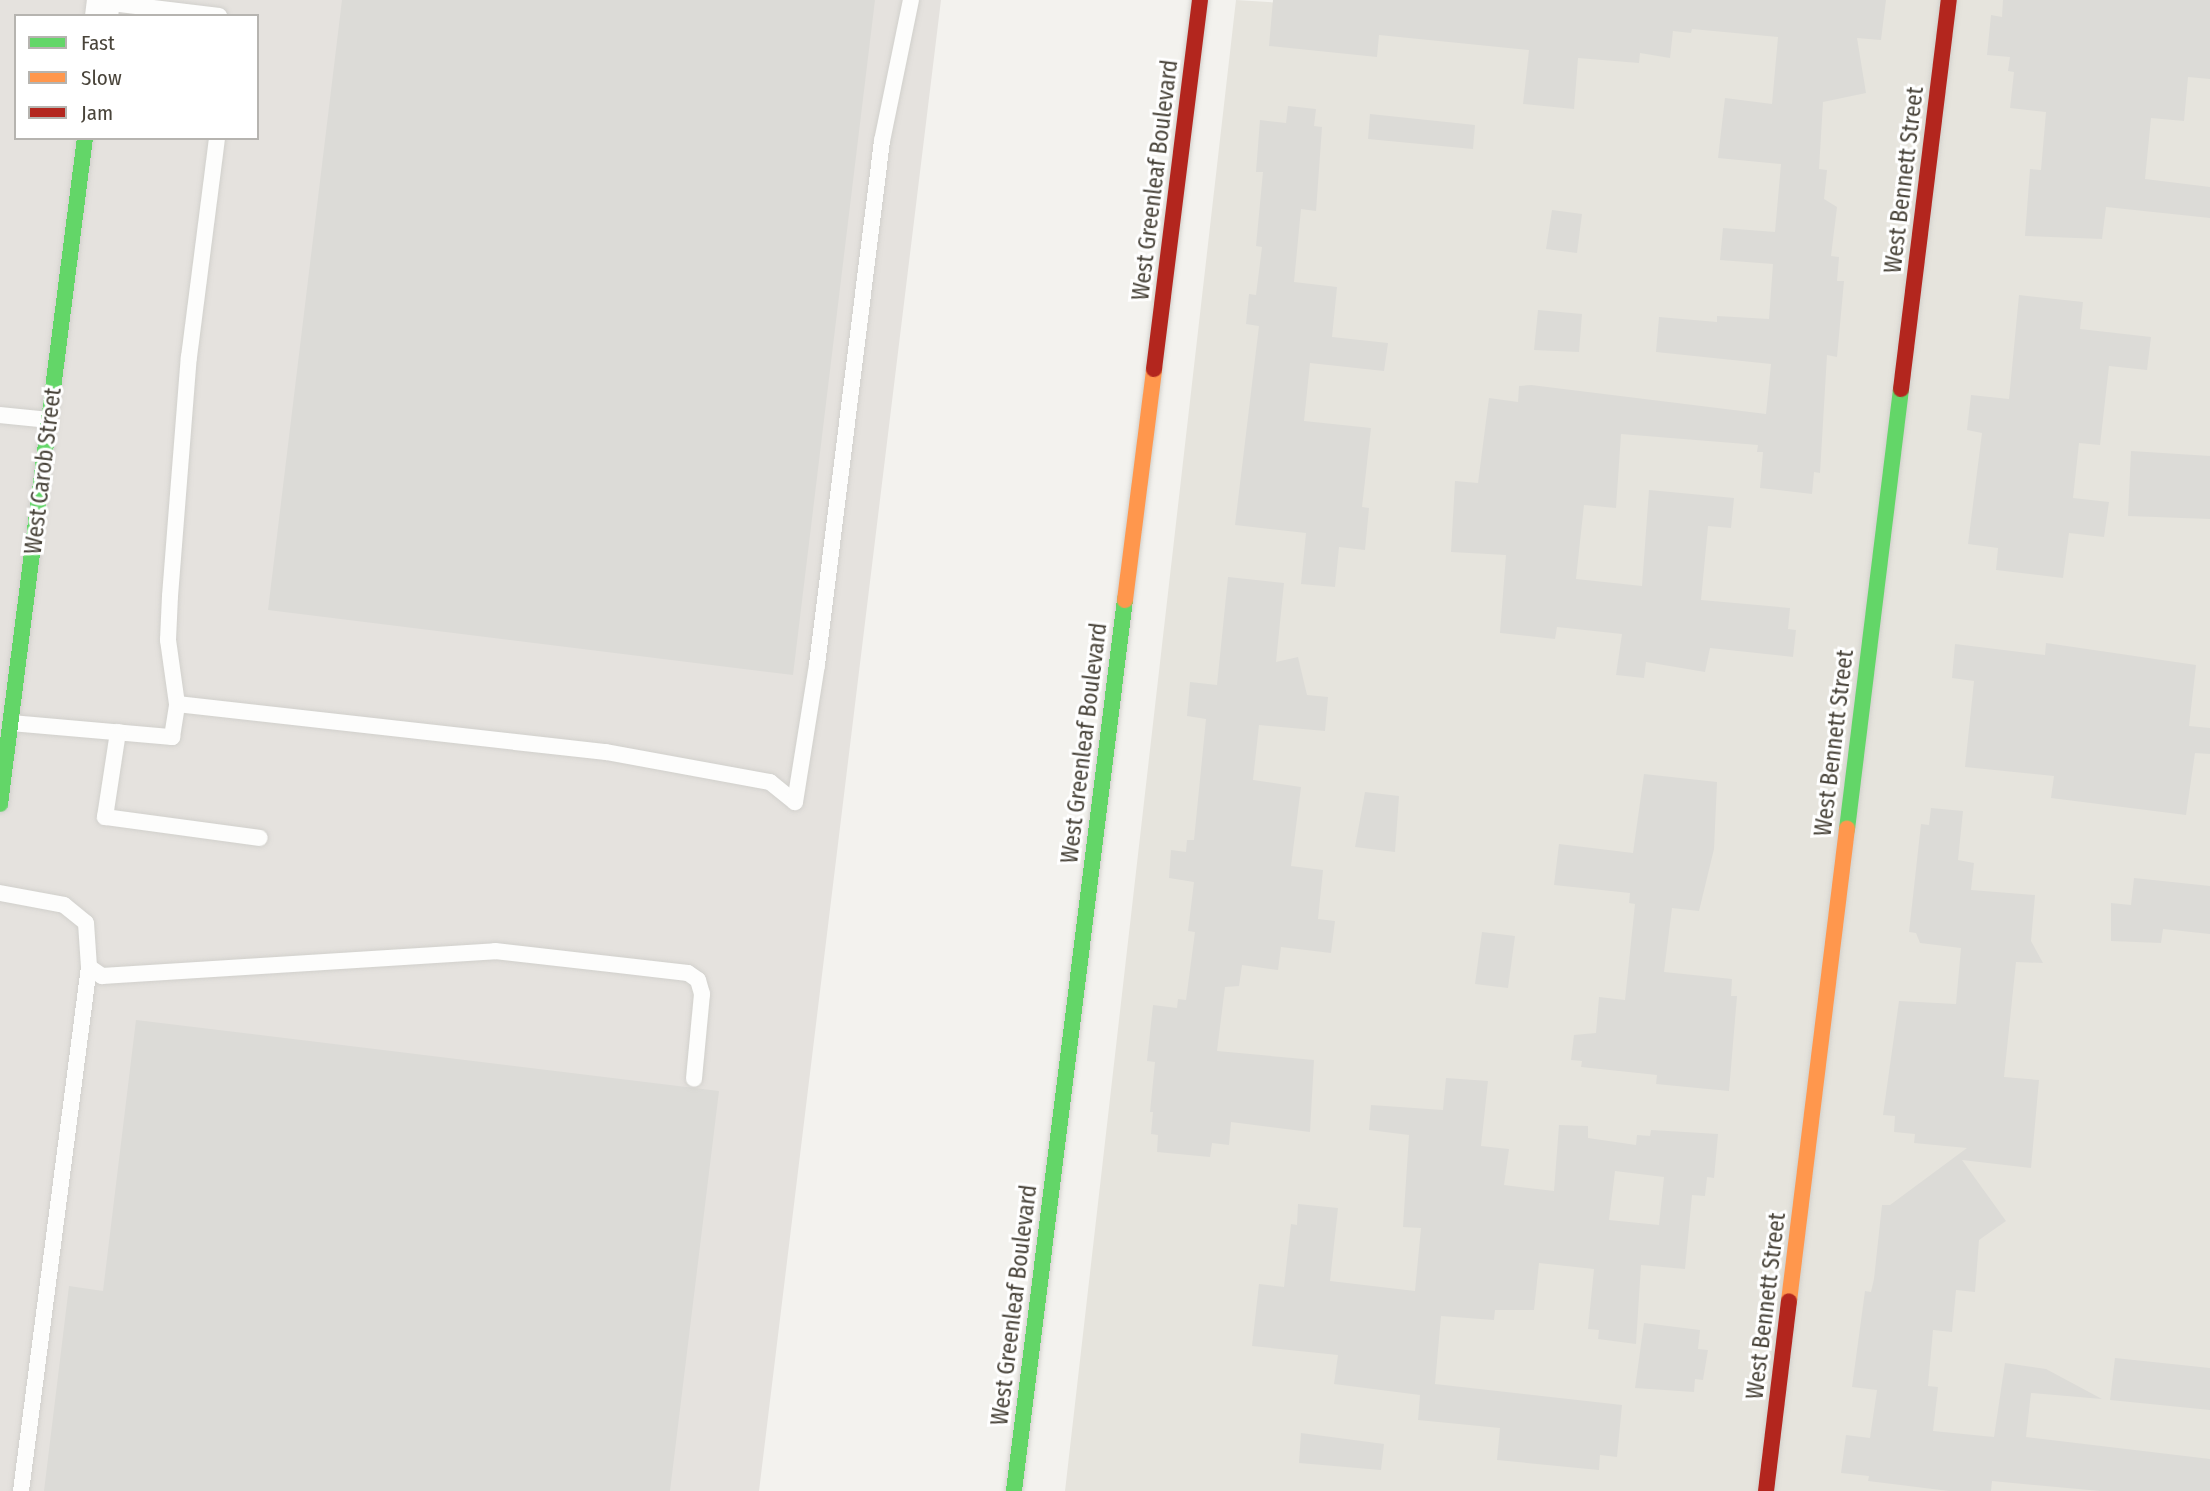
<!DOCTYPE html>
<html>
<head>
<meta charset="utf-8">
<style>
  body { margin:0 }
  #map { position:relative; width:2210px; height:1491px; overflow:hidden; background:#f3f2ee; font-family:"Fira Sans Condensed",sans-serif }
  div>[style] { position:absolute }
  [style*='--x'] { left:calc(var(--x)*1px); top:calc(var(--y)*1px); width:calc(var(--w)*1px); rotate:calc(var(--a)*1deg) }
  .residential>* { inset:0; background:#e6e4dd }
  .industrial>* { inset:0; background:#e5e2de }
  .building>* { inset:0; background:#dcdbd7 }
  .roads { filter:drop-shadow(0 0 2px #d1d0cc) drop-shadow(0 0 2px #d1d0cc) }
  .lane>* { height:16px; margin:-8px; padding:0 8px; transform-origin:8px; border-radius:8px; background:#fdfdfc }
  .street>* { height:33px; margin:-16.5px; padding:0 16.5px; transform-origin:16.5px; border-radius:16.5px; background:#fdfdfc }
  .fast>* { height:16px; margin:-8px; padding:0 8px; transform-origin:8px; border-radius:8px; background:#63d668 }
  .slow>* { height:16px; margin:-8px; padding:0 8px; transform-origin:8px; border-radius:8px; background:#ff974d }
  .jam>* { height:16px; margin:-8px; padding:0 8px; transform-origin:8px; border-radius:8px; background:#b3261e }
  span { translate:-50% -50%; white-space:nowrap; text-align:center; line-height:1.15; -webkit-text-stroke:6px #fff; paint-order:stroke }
  .street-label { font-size:23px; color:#49443a }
  .legend { position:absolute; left:14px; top:14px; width:245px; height:126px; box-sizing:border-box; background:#fff; border:2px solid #b6b4b0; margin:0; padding:9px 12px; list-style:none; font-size:21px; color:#49443a }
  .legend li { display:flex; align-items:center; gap:14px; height:35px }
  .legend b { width:35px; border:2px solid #b6b4b0 }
</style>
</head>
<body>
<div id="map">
  <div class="residential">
    <div style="clip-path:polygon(1236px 0,1502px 17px,1505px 0,2210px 0,2210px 1491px,1065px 1491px)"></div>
  </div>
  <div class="industrial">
    <div style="clip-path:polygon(evenodd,0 0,941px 0,759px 1491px,0 1491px,0 0,16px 16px,257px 16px,257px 138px,16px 138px,16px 16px)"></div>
  </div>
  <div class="building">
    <div style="clip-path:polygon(342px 0,875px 0,793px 675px,268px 610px)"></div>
    <div style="clip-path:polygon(1273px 0,1886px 0,1881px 40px,1857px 38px,1866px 93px,1823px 102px,1819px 169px,1827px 170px,1824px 199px,1837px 207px,1831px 256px,1839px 257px,1837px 281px,1844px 281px,1837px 357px,1827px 355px,1820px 473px,1814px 472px,1812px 494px,1760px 488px,1763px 452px,1757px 452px,1758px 445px,1621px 434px,1616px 508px,1584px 505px,1576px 579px,1642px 586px,1649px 490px,1734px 498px,1731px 528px,1708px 526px,1701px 600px,1790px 608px,1788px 629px,1796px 630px,1793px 657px,1710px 648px,1705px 672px,1646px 662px,1644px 678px,1616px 675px,1622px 634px,1557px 627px,1555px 639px,1500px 633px,1506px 555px,1451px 552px,1455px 481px,1478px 483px,1489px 398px,1518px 402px,1519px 386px,1531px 385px,1766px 414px,1771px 364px,1656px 352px,1659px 317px,1717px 322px,1717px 316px,1769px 319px,1773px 264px,1720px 260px,1723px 228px,1775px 232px,1781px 164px,1718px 158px,1725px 98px,1772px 104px,1778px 37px,1692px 29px,1691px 33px,1673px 31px,1670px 58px,1640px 53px,1639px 63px,1578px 58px,1574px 109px,1523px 104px,1529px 50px,1379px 35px,1377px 57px,1269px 46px)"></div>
    <div style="clip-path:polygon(2003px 0,2210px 0,2210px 79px,2188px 77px,2184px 121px,2151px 118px,2145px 179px,2210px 187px,2210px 218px,2106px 207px,2102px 239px,2025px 236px,2030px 169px,2041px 170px,2046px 112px,2010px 108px,2014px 72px,2008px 71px,2010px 57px,1987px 55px,1991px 15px,2002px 17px)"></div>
    <div style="clip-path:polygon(1288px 106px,1316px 109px,1314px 126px,1322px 127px,1316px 211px,1301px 209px,1294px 282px,1337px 287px,1332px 337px,1388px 343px,1384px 371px,1310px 363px,1304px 421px,1371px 428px,1362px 507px,1369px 508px,1365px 550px,1339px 547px,1335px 587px,1301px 584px,1306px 533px,1235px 525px,1259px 326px,1246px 324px,1249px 294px,1256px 295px,1262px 247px,1256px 246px,1263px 172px,1256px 172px,1260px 120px,1286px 123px)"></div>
    <div style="clip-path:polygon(1370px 114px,1475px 125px,1473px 149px,1368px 139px)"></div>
    <div style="clip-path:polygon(1552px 210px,1582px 214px,1577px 253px,1546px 249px)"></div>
    <div style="clip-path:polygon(2019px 295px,2083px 302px,2080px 329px,2151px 337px,2147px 370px,2109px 366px,2100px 445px,2079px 443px,2073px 498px,2109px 502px,2104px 537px,2069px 533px,2063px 578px,1996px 570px,1998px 548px,1968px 544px,1982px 433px,1967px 430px,1971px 395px,2009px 399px)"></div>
    <div style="clip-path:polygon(1538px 310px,1582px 314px,1579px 352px,1534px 350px)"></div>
    <div style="clip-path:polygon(2131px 451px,2210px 456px,2210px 519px,2128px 516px)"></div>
    <div style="clip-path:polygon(1228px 577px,1284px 583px,1276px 662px,1298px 657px,1307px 695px,1328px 697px,1325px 731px,1259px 725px,1253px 780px,1301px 787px,1291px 866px,1323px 870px,1318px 919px,1335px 921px,1331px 953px,1281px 947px,1278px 970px,1242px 965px,1239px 986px,1225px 987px,1217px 1051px,1314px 1060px,1310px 1132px,1231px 1122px,1229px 1145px,1212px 1143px,1210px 1157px,1157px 1152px,1158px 1135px,1151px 1134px,1153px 1112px,1150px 1112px,1155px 1062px,1147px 1061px,1153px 1005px,1177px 1008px,1178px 999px,1186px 1000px,1195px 932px,1188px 931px,1194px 882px,1169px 878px,1171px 850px,1186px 852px,1187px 840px,1194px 840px,1206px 719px,1187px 716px,1190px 682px,1217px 685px)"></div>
    <div style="clip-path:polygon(2046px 643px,2196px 665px,2189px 726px,2210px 728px,2210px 754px,2195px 753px,2186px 815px,2051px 798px,2054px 776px,1965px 767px,1974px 681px,1952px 678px,1955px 644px,2045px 655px)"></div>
    <div style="clip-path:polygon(1644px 774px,1717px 782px,1714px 849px,1699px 911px,1672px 908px,1664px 972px,1732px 979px,1731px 996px,1737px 996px,1729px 1091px,1656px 1084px,1657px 1075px,1581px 1067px,1582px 1061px,1571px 1060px,1574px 1035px,1596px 1033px,1599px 997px,1625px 1000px,1635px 904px,1629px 903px,1630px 893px,1554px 885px,1559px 844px,1633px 853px)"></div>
    <div style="clip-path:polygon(1365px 792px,1399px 796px,1395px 852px,1355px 847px)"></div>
    <div style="clip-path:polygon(1931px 808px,1963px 811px,1958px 860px,1974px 863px,1971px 890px,2035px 895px,2031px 941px,2043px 963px,2016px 962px,2004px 1077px,2039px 1080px,2031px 1168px,1962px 1160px,2006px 1221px,1979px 1240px,1975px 1292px,1956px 1290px,1952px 1332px,1933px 1330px,1928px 1386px,1938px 1387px,1933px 1431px,1994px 1437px,2005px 1363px,2046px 1369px,2102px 1399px,2031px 1393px,2026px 1437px,2210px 1459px,2210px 1491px,2100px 1491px,1992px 1481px,1991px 1491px,1949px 1491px,1868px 1481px,1869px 1476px,1841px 1473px,1846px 1435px,1870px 1438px,1877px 1390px,1852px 1387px,1865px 1291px,1871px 1292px,1874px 1279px,1882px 1205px,1890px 1205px,1967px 1148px,1914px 1143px,1915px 1134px,1894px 1132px,1895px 1116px,1883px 1115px,1899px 1001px,1956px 1004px,1961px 948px,1920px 943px,1916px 933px,1909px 932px,1921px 824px,1929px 825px)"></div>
    <div style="clip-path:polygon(2134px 878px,2210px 886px,2210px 934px,2163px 929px,2161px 943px,2111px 941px,2111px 903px,2131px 905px)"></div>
    <div style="clip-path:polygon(1482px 932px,1515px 936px,1508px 988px,1475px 984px)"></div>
    <div style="clip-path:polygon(136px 1020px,719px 1091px,670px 1491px,44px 1491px,69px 1286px,103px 1291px)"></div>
    <div style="clip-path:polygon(evenodd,1446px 1078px,1488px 1081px,1481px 1146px,1509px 1149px,1504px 1185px,1554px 1191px,1559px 1125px,1588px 1126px,1588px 1138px,1636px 1145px,1637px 1135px,1650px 1136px,1651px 1130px,1718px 1134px,1714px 1178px,1707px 1177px,1705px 1196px,1692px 1195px,1685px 1269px,1641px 1265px,1636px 1344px,1598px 1339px,1599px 1330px,1588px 1329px,1594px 1269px,1539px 1263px,1534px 1310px,1495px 1310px,1494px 1320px,1441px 1316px,1435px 1384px,1622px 1405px,1617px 1457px,1600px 1455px,1599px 1470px,1497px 1460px,1500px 1428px,1418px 1420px,1420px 1395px,1334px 1384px,1338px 1355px,1252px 1346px,1259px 1284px,1284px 1287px,1291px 1224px,1297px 1225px,1298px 1204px,1338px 1208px,1330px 1281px,1415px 1291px,1421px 1228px,1403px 1227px,1409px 1135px,1369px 1130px,1371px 1105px,1443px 1110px,1446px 1078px,1615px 1171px,1664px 1177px,1659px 1225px,1609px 1220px,1615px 1171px)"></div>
    <div style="clip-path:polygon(1644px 1323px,1700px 1330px,1698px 1349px,1708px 1350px,1703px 1380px,1695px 1379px,1694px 1392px,1635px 1388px)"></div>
    <div style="clip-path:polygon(2115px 1358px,2210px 1368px,2210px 1410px,2110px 1400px)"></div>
    <div style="clip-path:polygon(1301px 1433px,1384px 1444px,1381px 1470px,1299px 1463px)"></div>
  </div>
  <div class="roads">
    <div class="lane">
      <div style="--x:103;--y:2;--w:117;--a:6.9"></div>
      <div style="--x:0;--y:415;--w:49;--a:5.8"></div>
      <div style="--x:177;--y:704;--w:432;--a:6.4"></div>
      <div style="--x:606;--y:752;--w:167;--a:10.4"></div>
      <div style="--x:770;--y:782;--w:32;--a:39"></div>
      <div style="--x:795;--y:802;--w:139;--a:-80.9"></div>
      <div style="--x:817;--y:665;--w:528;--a:-82.93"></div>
      <div style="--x:882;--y:141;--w:144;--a:-78.4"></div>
      <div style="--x:11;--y:723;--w:162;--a:5"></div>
      <div style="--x:172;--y:737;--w:33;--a:-81"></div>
      <div style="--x:177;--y:704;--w:65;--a:-98"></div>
      <div style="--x:168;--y:640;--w:44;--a:-87.4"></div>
      <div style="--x:170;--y:596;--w:240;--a:-85.5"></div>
      <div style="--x:189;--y:357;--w:221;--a:-82.7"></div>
      <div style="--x:118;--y:732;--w:86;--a:98.7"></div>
      <div style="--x:105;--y:817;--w:156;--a:7.7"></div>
      <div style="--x:0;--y:893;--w:65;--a:10.6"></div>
      <div style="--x:64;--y:905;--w:28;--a:39"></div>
      <div style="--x:86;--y:923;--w:44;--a:86.1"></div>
      <div style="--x:89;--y:967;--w:16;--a:35"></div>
      <div style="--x:102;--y:976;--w:394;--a:-3.6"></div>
      <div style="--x:495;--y:951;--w:194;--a:6.5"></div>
      <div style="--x:688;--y:973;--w:12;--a:35"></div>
      <div style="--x:698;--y:980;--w:15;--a:74"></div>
      <div style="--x:702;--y:994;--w:85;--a:95.4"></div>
      <div style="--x:21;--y:1491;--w:528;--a:-82.61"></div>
    </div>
    <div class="street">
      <div style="--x:101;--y:16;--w:16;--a:-83"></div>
    </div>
    <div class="fast">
      <div style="--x:0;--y:804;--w:671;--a:-82.73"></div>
      <div style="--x:1847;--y:829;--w:443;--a:-83"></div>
      <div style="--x:1014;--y:1491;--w:898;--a:-82.9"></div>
    </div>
    <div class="slow">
      <div style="--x:1125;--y:600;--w:233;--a:-82.8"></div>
      <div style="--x:1789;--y:1301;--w:476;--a:-83"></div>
    </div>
    <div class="jam">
      <div style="--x:1154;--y:369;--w:372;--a:-82.9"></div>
      <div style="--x:1901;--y:389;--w:392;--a:-83"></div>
      <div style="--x:1766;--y:1491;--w:191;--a:-83.1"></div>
    </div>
  </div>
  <div class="street-label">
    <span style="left:1155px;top:180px;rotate:-83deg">West Greenleaf Boulevard</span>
    <span style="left:1904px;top:180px;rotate:-83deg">West Bennett Street</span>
    <span style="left:43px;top:471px;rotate:-83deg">West Carob Street</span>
    <span style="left:1084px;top:743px;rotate:-83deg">West Greenleaf Boulevard</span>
    <span style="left:1834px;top:743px;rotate:-83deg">West Bennett Street</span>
    <span style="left:1014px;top:1305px;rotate:-83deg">West Greenleaf Boulevard</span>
    <span style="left:1766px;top:1306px;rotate:-83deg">West Bennett Street</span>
  </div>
  <ul class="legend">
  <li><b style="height:9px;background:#63d668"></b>Fast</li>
  <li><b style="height:9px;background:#ff974d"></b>Slow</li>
  <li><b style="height:9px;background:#b3261e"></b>Jam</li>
  </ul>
</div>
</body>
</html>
